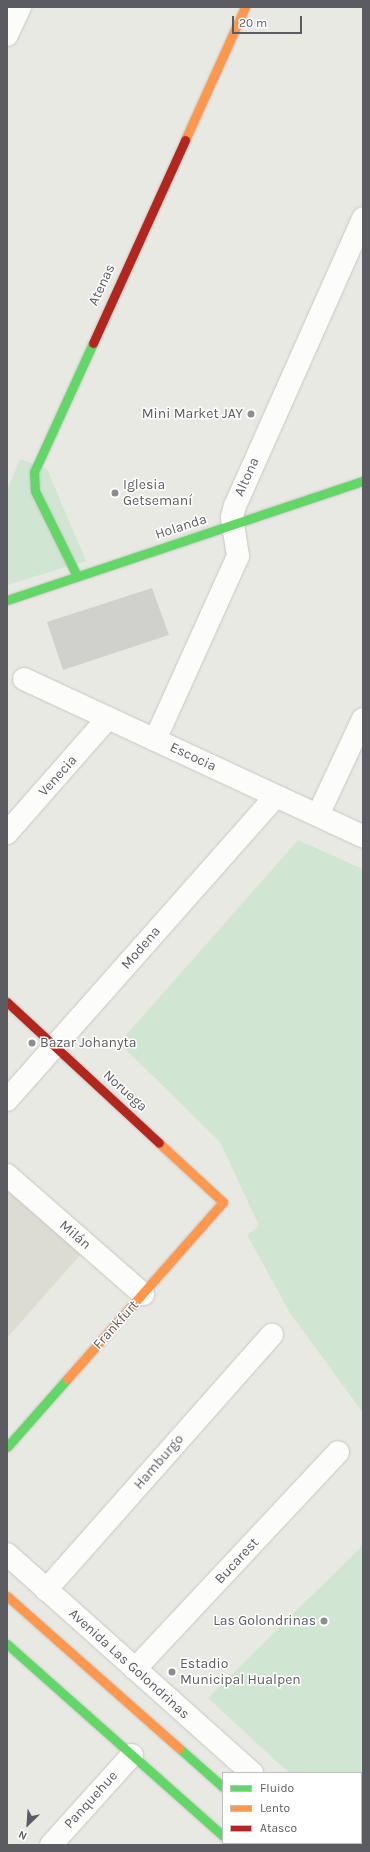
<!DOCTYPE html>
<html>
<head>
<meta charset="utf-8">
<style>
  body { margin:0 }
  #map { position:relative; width:370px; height:1852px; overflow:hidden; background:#e9e9e4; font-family:Karla,sans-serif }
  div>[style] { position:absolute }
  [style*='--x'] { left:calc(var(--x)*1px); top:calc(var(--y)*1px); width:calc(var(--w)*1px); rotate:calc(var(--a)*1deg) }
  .education>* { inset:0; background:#dddcd3 }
  .green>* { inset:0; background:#d1e6d2 }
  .building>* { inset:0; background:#d0d0cd }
  .roads { filter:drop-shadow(0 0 1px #c6c6c4) drop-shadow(0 0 1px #c6c6c4) }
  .street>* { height:22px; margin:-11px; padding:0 11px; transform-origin:11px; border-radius:11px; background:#fcfcfb }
  .fast>* { height:9px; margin:-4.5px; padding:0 4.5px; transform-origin:4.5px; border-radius:4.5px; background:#63d668 }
  .slow>* { height:9px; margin:-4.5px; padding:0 4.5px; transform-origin:4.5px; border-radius:4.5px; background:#ff974d }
  .jam>* { height:9px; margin:-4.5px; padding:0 4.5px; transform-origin:4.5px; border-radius:4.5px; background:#b3261e }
  .dots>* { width:11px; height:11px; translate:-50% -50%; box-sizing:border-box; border:2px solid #fff; border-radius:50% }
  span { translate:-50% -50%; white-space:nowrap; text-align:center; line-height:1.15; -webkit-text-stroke:3px #fff; paint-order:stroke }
  .street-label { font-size:14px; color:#5a5c61 }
  .poi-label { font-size:14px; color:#5a5c61 }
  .right { translate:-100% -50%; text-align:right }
  .left { translate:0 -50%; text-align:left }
  .frame { position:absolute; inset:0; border:8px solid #5a5c61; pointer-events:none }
  .legend { position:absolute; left:222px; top:1772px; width:140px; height:72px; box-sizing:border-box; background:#fff; border:1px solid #bdbec0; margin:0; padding:5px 7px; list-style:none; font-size:12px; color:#5a5c61 }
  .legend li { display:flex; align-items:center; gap:8px; height:20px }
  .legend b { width:20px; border:1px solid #bdbec0 }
  .north { position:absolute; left:8px; top:1804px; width:40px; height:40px; -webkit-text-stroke:3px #fff; paint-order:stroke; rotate:205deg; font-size:11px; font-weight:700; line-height:16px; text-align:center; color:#5a5c61 }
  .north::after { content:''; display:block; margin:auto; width:14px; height:18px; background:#5a5c61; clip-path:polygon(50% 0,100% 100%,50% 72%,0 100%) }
  .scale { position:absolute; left:232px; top:16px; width:70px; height:18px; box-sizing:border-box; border:2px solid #5a5c61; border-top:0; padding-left:5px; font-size:12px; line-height:14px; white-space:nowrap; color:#5a5c61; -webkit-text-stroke:3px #fff; paint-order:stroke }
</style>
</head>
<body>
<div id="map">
  <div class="education">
    <div style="clip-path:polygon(7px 1187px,82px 1253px,7px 1338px)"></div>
  </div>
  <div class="green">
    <div style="clip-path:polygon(20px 459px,47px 469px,86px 561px,7px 585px,7px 490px)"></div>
    <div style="clip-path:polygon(298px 840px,363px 869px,363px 1413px,290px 1313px,247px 1235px,259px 1226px,220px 1142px,119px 1043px)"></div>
    <div style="clip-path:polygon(363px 1545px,363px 1841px,361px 1773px,289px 1773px,208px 1698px)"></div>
  </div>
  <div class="building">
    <div style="clip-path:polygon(152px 588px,169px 635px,63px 670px,47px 622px)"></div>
  </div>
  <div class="roads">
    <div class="street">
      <div style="--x:7;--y:35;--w:31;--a:-65"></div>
      <div style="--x:24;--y:679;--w:374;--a:24.9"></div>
      <div style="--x:155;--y:740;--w:202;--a:-65.7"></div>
      <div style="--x:238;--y:556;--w:39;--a:-99"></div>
      <div style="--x:232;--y:517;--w:11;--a:-75"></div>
      <div style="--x:235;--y:506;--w:315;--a:-66"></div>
      <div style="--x:318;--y:815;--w:106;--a:-64.9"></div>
      <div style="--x:7;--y:833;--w:153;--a:-48.7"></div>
      <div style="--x:7;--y:1100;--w:406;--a:-48.5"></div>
      <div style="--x:7;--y:1175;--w:181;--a:41.2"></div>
      <div style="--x:7;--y:1554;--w:329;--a:41.8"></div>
      <div style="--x:46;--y:1590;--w:341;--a:-48.5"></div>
      <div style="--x:135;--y:1669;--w:297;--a:-46.9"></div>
      <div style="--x:330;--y:1843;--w:3;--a:45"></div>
      <div style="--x:51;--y:1845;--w:121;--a:-48"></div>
    </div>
    <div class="fast">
      <div style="--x:77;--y:576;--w:95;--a:-116.3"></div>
      <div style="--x:35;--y:491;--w:19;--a:-93"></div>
      <div style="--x:34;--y:472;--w:142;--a:-65.4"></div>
      <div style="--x:7;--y:600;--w:375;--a:-18.5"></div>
      <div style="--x:7;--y:1447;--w:91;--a:-48.6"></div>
      <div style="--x:7;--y:1644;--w:289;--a:41.6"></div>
      <div style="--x:179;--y:1748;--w:59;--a:41.6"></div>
      <div style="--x:286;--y:1843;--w:3;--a:45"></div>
    </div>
    <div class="slow">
      <div style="--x:185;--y:140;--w:146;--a:-65.7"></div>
      <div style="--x:67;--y:1379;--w:236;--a:-48.6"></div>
      <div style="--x:223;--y:1202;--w:87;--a:-137.3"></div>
      <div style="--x:7;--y:1596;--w:230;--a:41.5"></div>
    </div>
    <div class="jam">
      <div style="--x:93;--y:343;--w:223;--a:-65.6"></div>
      <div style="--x:7;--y:1002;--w:207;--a:42.8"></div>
    </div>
  </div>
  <div class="dots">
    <div style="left:251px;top:414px;background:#8c8d8f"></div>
    <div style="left:115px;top:493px;background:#8c8d8f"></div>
    <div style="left:32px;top:1043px;background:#8c8d8f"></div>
    <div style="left:324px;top:1621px;background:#8c8d8f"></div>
    <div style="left:172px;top:1672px;background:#8c8d8f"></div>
  </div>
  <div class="street-label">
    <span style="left:102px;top:285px;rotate:-65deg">Atenas</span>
    <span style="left:247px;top:477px;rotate:-66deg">Altona</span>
    <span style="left:181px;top:527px;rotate:-18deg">Holanda</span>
    <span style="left:193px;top:757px;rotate:25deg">Escocia</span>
    <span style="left:58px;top:776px;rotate:-48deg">Venecia</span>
    <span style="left:141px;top:948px;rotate:-49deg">Modena</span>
    <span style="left:125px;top:1091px;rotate:42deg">Noruega</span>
    <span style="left:75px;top:1235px;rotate:41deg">Milán</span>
    <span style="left:116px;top:1325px;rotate:-48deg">Frankfurt</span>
    <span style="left:159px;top:1462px;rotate:-49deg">Hamburgo</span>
    <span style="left:237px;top:1561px;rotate:-47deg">Bucarest</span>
    <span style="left:129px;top:1664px;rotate:42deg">Avenida Las Golondrinas</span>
    <span style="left:91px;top:1800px;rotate:-48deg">Panquehue</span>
  </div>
  <div class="poi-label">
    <span class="right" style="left:243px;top:414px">Mini Market JAY</span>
    <span class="left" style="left:123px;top:493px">Iglesia<br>Getsemaní</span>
    <span class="left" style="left:40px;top:1043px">Bazar Johanyta</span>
    <span class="right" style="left:316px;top:1621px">Las Golondrinas</span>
    <span class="left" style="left:180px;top:1672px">Estadio<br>Municipal Hualpen</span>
  </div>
  <div class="frame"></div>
  <ul class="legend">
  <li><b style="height:5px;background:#63d668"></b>Fluido</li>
  <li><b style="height:5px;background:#ff974d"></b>Lento</li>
  <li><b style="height:5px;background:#b3261e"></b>Atasco</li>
  </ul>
  <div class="north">N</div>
  <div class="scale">20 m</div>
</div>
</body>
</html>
